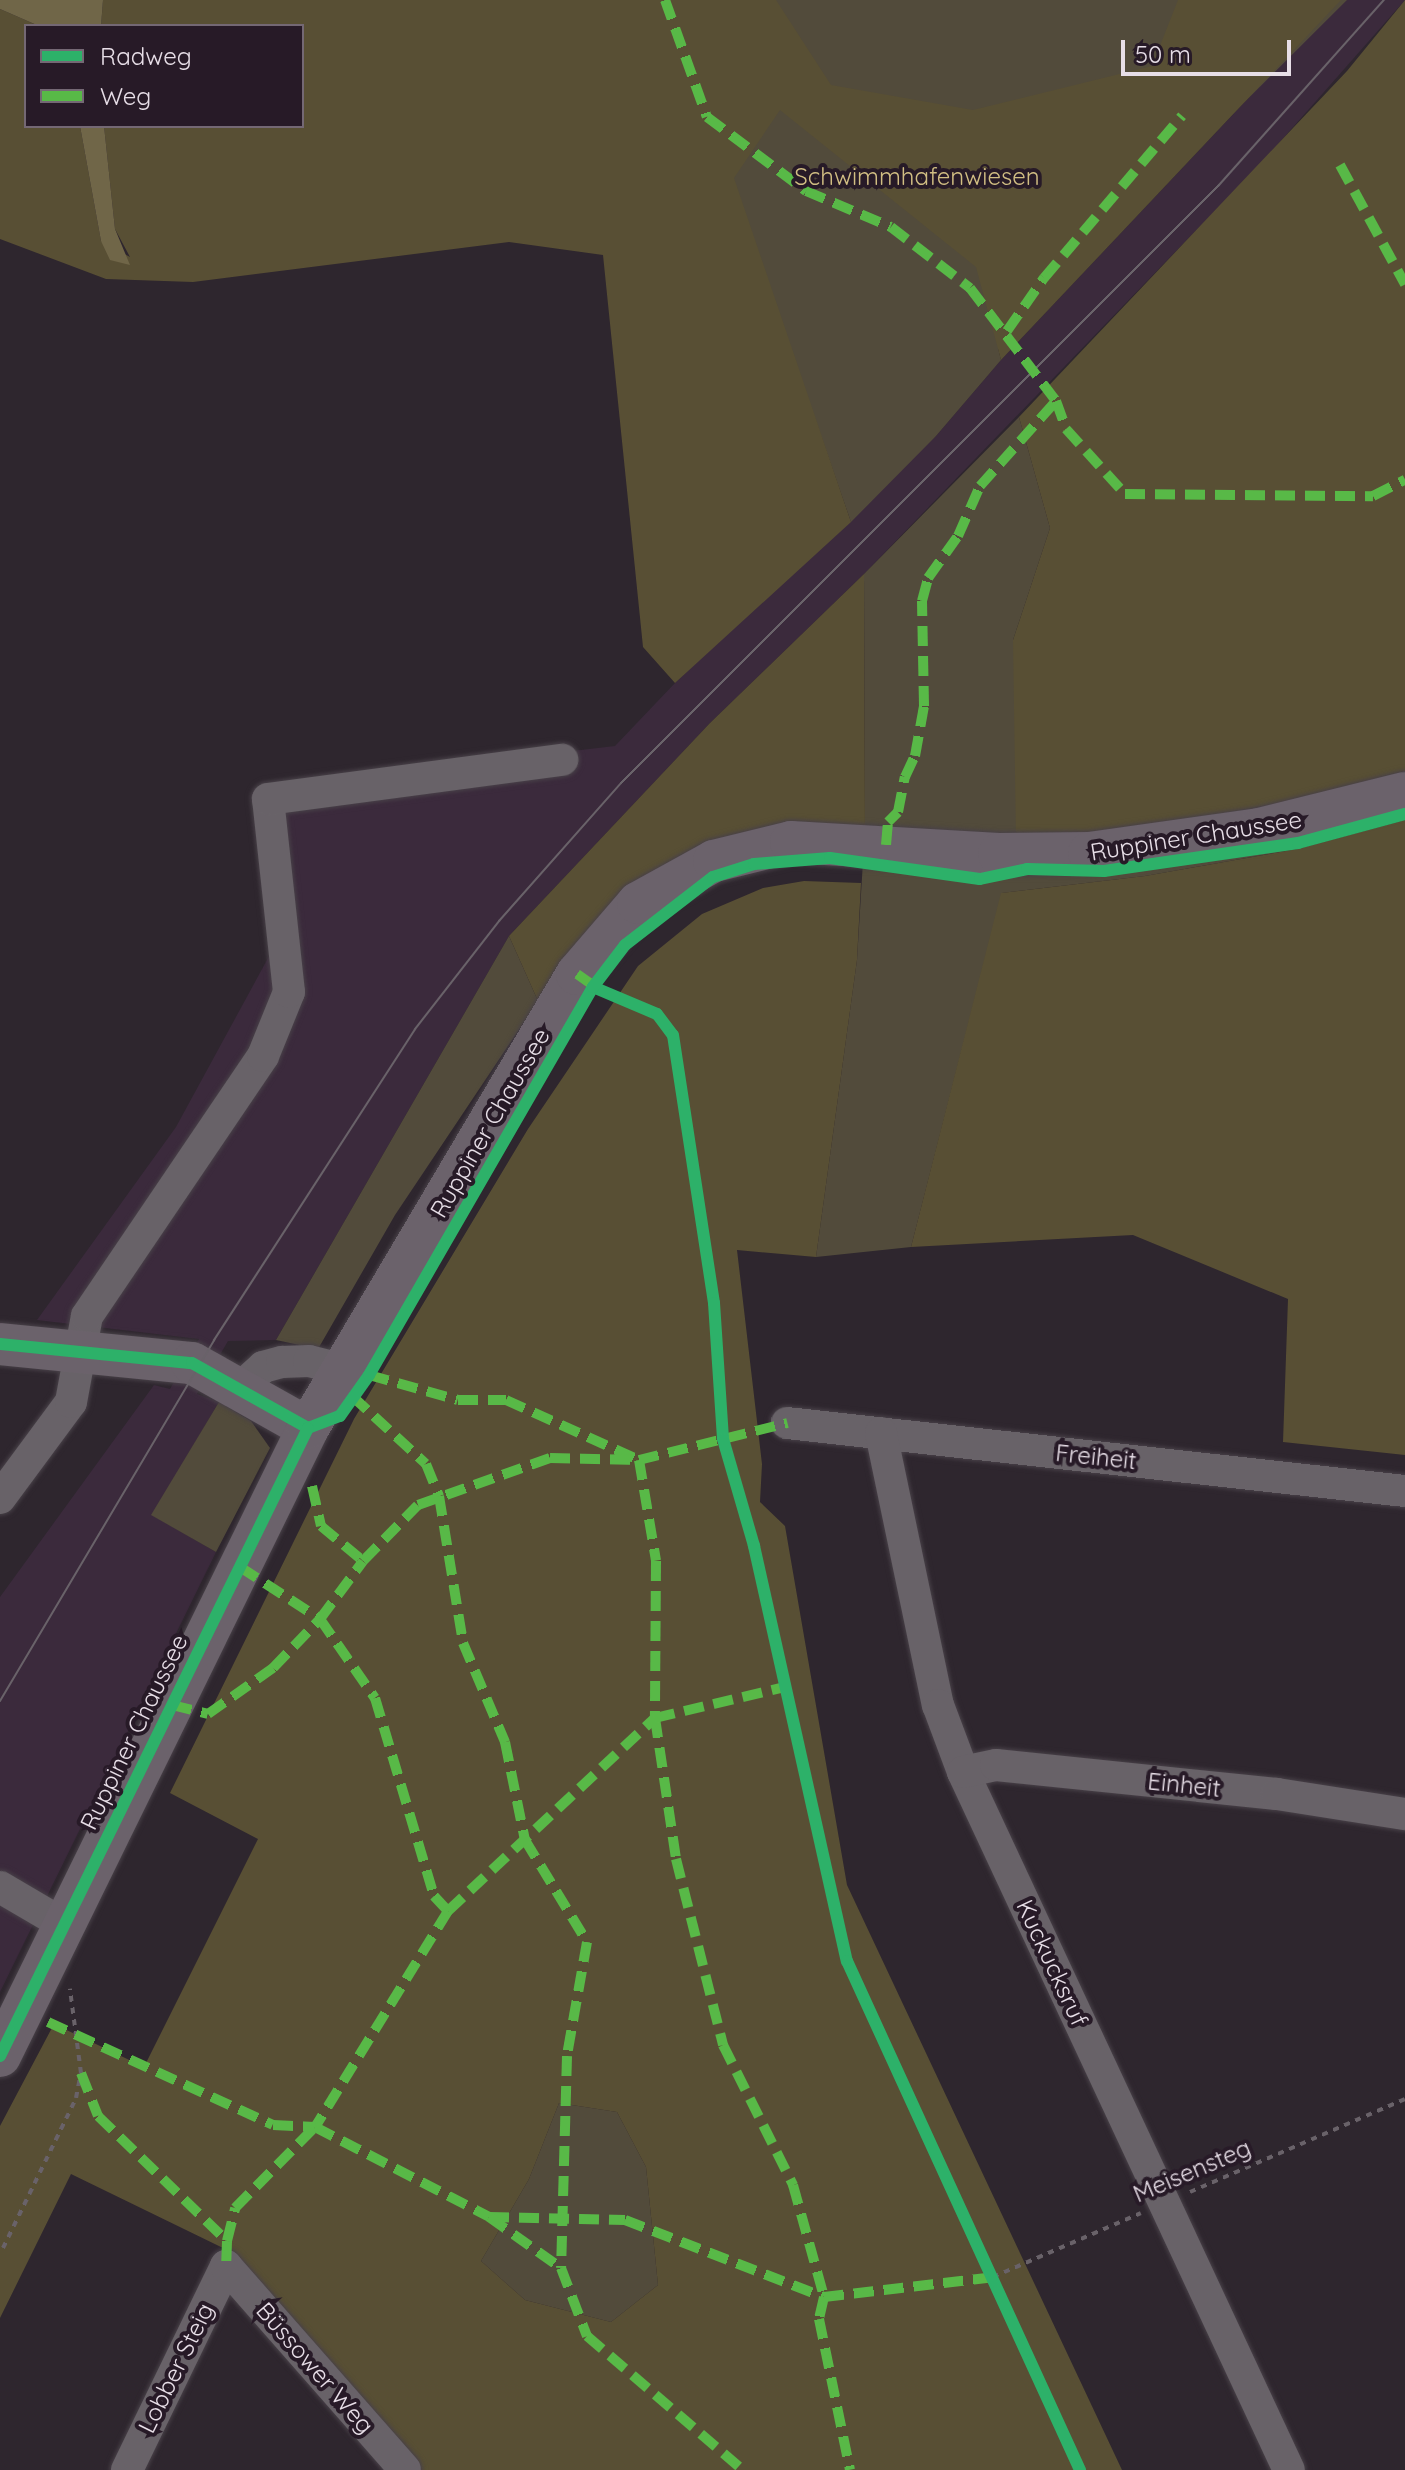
<!DOCTYPE html>
<html>
<head>
<meta charset="utf-8">
<style>
  body { margin:0 }
  #map { position:relative; width:1405px; height:2470px; overflow:hidden; background:#2e262e; font-family:Quicksand,sans-serif }
  div>[style] { position:absolute }
  [style*='--x'] { left:calc(var(--x)*1px); top:calc(var(--y)*1px); width:calc(var(--w)*1px); rotate:calc(var(--a)*1deg) }
  .built>* { inset:0; background:#3b2a3c }
  .green>* { inset:0; background:#524b3b }
  .forest>* { inset:0; background:#584f34 }
  .water>* { inset:0; background:#706648 }
  .path>* { height:4px; margin-top:-2px; transform-origin:0; background:repeating-linear-gradient(90deg,#696269 0 6px,transparent 0 12px) }
  .roads { filter:drop-shadow(0 0 2px #484148) drop-shadow(0 0 2px #484148) }
  .minor>* { height:32px; margin:-16px; padding:0 16px; transform-origin:16px; border-radius:16px; background:#686268 }
  .major>* { height:42px; margin:-21px; padding:0 21px; transform-origin:21px; border-radius:21px; background:#6b626b }
  .tram>* { height:2px; margin:-1px; padding:0 1px; transform-origin:1px; border-radius:1px; background:#696269 }
  .quiet>* { height:10px; margin-top:-5px; transform-origin:0; background:repeating-linear-gradient(90deg,#58b947 0 20px,transparent 0 30px) }
  .cycleway>* { height:12px; margin:-6px; padding:0 6px; transform-origin:6px; border-radius:6px; background:#2db169 }
  span { translate:-50% -50%; white-space:nowrap; text-align:center; line-height:1.15; -webkit-text-stroke:8px #271a27; paint-order:stroke }
  .park-label { font-size:24px; color:#d1be83 }
  .street-label { font-size:24px; color:#e7dee7 }
  .legend { position:absolute; left:24px; top:24px; width:280px; height:104px; box-sizing:border-box; background:#271a27; border:2px solid #746874; margin:0; padding:10px 14px; list-style:none; font-size:24px; color:#e7dee7 }
  .legend li { display:flex; align-items:center; gap:16px; height:40px }
  .legend b { width:40px; border:2px solid #746874 }
  .scale { position:absolute; left:1121px; top:40px; width:170px; height:36px; box-sizing:border-box; border:4px solid #e7dee7; border-top:0; padding-left:10px; font-size:24px; line-height:28px; white-space:nowrap; color:#e7dee7; -webkit-text-stroke:6px #271a27; paint-order:stroke }
</style>
</head>
<body>
<div id="map">
  <div class="built">
    <div style="clip-path:polygon(1341px 0,1405px 0,1264px 160px,864px 574px,710px 723px,509px 936px,276px 1340px,228px 1341px,197px 1394px,219px 1402px,152px 1515px,216px 1552px,0 1992px,0 1597px,154px 1385px,170px 1389px,199px 1339px,37px 1320px,176px 1127px,273px 949px,254px 788px,615px 746px,675px 683px,936px 436px,1001px 360px)"></div>
  </div>
  <div class="green">
    <div style="clip-path:polygon(527px 0,1347px 0,998px 348px,1001px 360px,936px 436px,851px 522px,810px 404px)"></div>
    <div style="clip-path:polygon(1019px 417px,1050px 528px,1013px 640px,1397px 774px,1405px 771px,1405px 820px,1297px 849px,1145px 876px,1002px 893px,911px 1247px,816px 1257px,857px 960px,865px 828px,864px 574px)"></div>
    <div style="clip-path:polygon(509px 936px,538px 1001px,395px 1215px,318px 1349px,276px 1340px)"></div>
    <div style="clip-path:polygon(219px 1402px,251px 1421px,270px 1448px,216px 1552px,151px 1515px)"></div>
    <div style="clip-path:polygon(559px 2103px,617px 2112px,646px 2167px,658px 2285px,611px 2322px,525px 2300px,481px 2261px,529px 2179px)"></div>
  </div>
  <div class="forest">
    <div style="clip-path:polygon(103px 0,776px 0,831px 85px,973px 110px,1152px 66px,1178px 0,1341px 0,1001px 360px,976px 267px,780px 110px,734px 178px,851px 522px,675px 683px,643px 647px,603px 255px,509px 242px,193px 282px,106px 279px,0 239px,0 9px,39px 26px,26px 26px,26px 126px,80px 126px,101px 241px,130px 257px,115px 229px,104px 126px,302px 126px,302px 26px,101px 26px)"></div>
    <div style="clip-path:polygon(1405px 0,1405px 771px,1288px 801px,1157px 825px,1016px 840px,1013px 640px,1050px 528px,1019px 417px,1347px 71px)"></div>
    <div style="clip-path:polygon(864px 574px,865px 828px,766px 827px,538px 1001px,509px 936px,710px 723px)"></div>
    <div style="clip-path:polygon(1405px 820px,1405px 1455px,1283px 1442px,1288px 1299px,1133px 1235px,911px 1247px,1001px 893px,1145px 876px,1297px 849px)"></div>
    <div style="clip-path:polygon(evenodd,804px 881px,861px 883px,857px 960px,816px 1257px,737px 1250px,762px 1464px,760px 1502px,785px 1526px,847px 1885px,1122px 2470px,405px 2470px,226px 2266px,223px 2248px,71px 2174px,0 2318px,0 2126px,54px 2024px,144px 2067px,258px 1839px,170px 1793px,354px 1419px,528px 1129px,638px 966px,702px 914px,763px 888px,804px 881px,559px 2103px,617px 2112px,646px 2167px,658px 2285px,611px 2322px,525px 2300px,481px 2261px,529px 2179px,559px 2103px)"></div>
  </div>
  <div class="water">
    <div style="clip-path:polygon(0 0,103px 0,101px 26px,39px 26px,0 9px)"></div>
    <div style="clip-path:polygon(80px 126px,104px 126px,115px 229px,130px 265px,110px 260px,101px 241px)"></div>
  </div>
  <div class="path">
    <div style="--x:1190;--y:2192;--w:234;--a:-23.4"></div>
    <div style="--x:3;--y:2248;--w:167;--a:-64"></div>
    <div style="--x:76;--y:2098;--w:25;--a:-79"></div>
    <div style="--x:81;--y:2073;--w:85;--a:-97.5"></div>
    <div style="--x:993;--y:2277;--w:161;--a:-23.4"></div>
  </div>
  <div class="roads">
    <div class="minor">
      <div style="--x:241;--y:1387;--w:30;--a:-42"></div>
      <div style="--x:263;--y:1367;--w:20;--a:-15"></div>
      <div style="--x:282;--y:1362;--w:27;--a:-2"></div>
      <div style="--x:309;--y:1361;--w:37;--a:14"></div>
      <div style="--x:787;--y:1423;--w:622;--a:6.28"></div>
      <div style="--x:881;--y:1433;--w:278;--a:78.2"></div>
      <div style="--x:938;--y:1705;--w:72;--a:69.5"></div>
      <div style="--x:963;--y:1772;--w:770;--a:64.97"></div>
      <div style="--x:0;--y:1498;--w:119;--a:-53.5"></div>
      <div style="--x:71;--y:1402;--w:87;--a:-79.5"></div>
      <div style="--x:87;--y:1316;--w:314;--a:-55.9"></div>
      <div style="--x:263;--y:1056;--w:69;--a:-67.9"></div>
      <div style="--x:289;--y:992;--w:194;--a:-96.2"></div>
      <div style="--x:268;--y:799;--w:297;--a:-7.6"></div>
      <div style="--x:963;--y:1772;--w:34;--a:-12"></div>
      <div style="--x:996;--y:1765;--w:282;--a:5.9"></div>
      <div style="--x:1277;--y:1794;--w:130;--a:8.9"></div>
      <div style="--x:0;--y:1887;--w:73;--a:30.4"></div>
      <div style="--x:127;--y:2470;--w:227;--a:-64.1"></div>
      <div style="--x:226;--y:2266;--w:271;--a:48.7"></div>
    </div>
    <div class="major">
      <div style="--x:0;--y:1344;--w:193;--a:5.7"></div>
      <div style="--x:192;--y:1363;--w:133;--a:29.3"></div>
      <div style="--x:0;--y:2056;--w:699;--a:-63.87"></div>
      <div style="--x:308;--y:1428;--w:528;--a:-59.35"></div>
      <div style="--x:577;--y:974;--w:94;--a:-49.3"></div>
      <div style="--x:638;--y:903;--w:87;--a:-28.9"></div>
      <div style="--x:714;--y:861;--w:79;--a:-13.9"></div>
      <div style="--x:791;--y:842;--w:208;--a:3.3"></div>
      <div style="--x:999;--y:854;--w:90;--a:-0.6"></div>
      <div style="--x:1089;--y:853;--w:172;--a:-8"></div>
      <div style="--x:1259;--y:829;--w:150;--a:-13.9"></div>
    </div>
  </div>
  <div class="tram">
    <div style="--x:0;--y:1701;--w:420;--a:-59.3"></div>
    <div style="--x:214;--y:1340;--w:370;--a:-57.1"></div>
    <div style="--x:415;--y:1029;--w:137;--a:-52.1"></div>
    <div style="--x:499;--y:921;--w:184;--a:-48.5"></div>
    <div style="--x:621;--y:783;--w:846;--a:-45"></div>
    <div style="--x:1219;--y:185;--w:248;--a:-48.3"></div>
  </div>
  <div class="quiet">
    <div style="--x:665;--y:0;--w:124;--a:70.3"></div>
    <div style="--x:707;--y:117;--w:124;--a:36.8"></div>
    <div style="--x:806;--y:191;--w:92;--a:23"></div>
    <div style="--x:891;--y:227;--w:100;--a:37.7"></div>
    <div style="--x:970;--y:288;--w:142;--a:52.7"></div>
    <div style="--x:1056;--y:401;--w:30;--a:70"></div>
    <div style="--x:1066;--y:429;--w:88;--a:47.8"></div>
    <div style="--x:1125;--y:494;--w:248;--a:0.5"></div>
    <div style="--x:1373;--y:496;--w:36;--a:-27"></div>
    <div style="--x:1340;--y:165;--w:136;--a:61.4"></div>
    <div style="--x:1007;--y:331;--w:65;--a:-55.1"></div>
    <div style="--x:1044;--y:278;--w:213;--a:-49.6"></div>
    <div style="--x:886;--y:845;--w:23;--a:-85"></div>
    <div style="--x:888;--y:822;--w:14;--a:-45"></div>
    <div style="--x:898;--y:812;--w:36;--a:-79"></div>
    <div style="--x:905;--y:777;--w:23;--a:-65"></div>
    <div style="--x:915;--y:756;--w:51;--a:-79.8"></div>
    <div style="--x:924;--y:706;--w:105;--a:-91.1"></div>
    <div style="--x:922;--y:601;--w:24;--a:-75"></div>
    <div style="--x:928;--y:578;--w:52;--a:-54.5"></div>
    <div style="--x:958;--y:536;--w:55;--a:-66.3"></div>
    <div style="--x:980;--y:486;--w:114;--a:-48.2"></div>
    <div style="--x:577;--y:974;--w:28;--a:35"></div>
    <div style="--x:369;--y:1375;--w:92;--a:15.7"></div>
    <div style="--x:458;--y:1400;--w:48;--a:0"></div>
    <div style="--x:506;--y:1400;--w:146;--a:24.3"></div>
    <div style="--x:639;--y:1460;--w:153;--a:-14"></div>
    <div style="--x:352;--y:1396;--w:100;--a:42.6"></div>
    <div style="--x:426;--y:1464;--w:35;--a:68"></div>
    <div style="--x:439;--y:1496;--w:149;--a:80.7"></div>
    <div style="--x:463;--y:1643;--w:108;--a:67"></div>
    <div style="--x:505;--y:1742;--w:100;--a:78.5"></div>
    <div style="--x:525;--y:1840;--w:119;--a:58.7"></div>
    <div style="--x:587;--y:1942;--w:116;--a:100"></div>
    <div style="--x:567;--y:2056;--w:212;--a:91.6"></div>
    <div style="--x:561;--y:2268;--w:73;--a:69.1"></div>
    <div style="--x:587;--y:2336;--w:206;--a:40.7"></div>
    <div style="--x:312;--y:1486;--w:41;--a:77.3"></div>
    <div style="--x:321;--y:1526;--w:55;--a:39.8"></div>
    <div style="--x:240;--y:1567;--w:95;--a:33"></div>
    <div style="--x:320;--y:1619;--w:72;--a:-53.4"></div>
    <div style="--x:363;--y:1561;--w:78;--a:-45.5"></div>
    <div style="--x:418;--y:1505;--w:140;--a:-19.6"></div>
    <div style="--x:550;--y:1458;--w:89;--a:1.3"></div>
    <div style="--x:639;--y:1460;--w:102;--a:80.4"></div>
    <div style="--x:656;--y:1561;--w:157;--a:90.4"></div>
    <div style="--x:655;--y:1718;--w:143;--a:81.5"></div>
    <div style="--x:676;--y:1859;--w:192;--a:75.8"></div>
    <div style="--x:723;--y:2045;--w:157;--a:63.4"></div>
    <div style="--x:793;--y:2185;--w:116;--a:74.5"></div>
    <div style="--x:824;--y:2297;--w:23;--a:103"></div>
    <div style="--x:819;--y:2319;--w:154;--a:78.4"></div>
    <div style="--x:172;--y:1705;--w:37;--a:14"></div>
    <div style="--x:208;--y:1714;--w:80;--a:-35.3"></div>
    <div style="--x:273;--y:1668;--w:68;--a:-46.2"></div>
    <div style="--x:320;--y:1619;--w:96;--a:55.2"></div>
    <div style="--x:375;--y:1698;--w:207;--a:73.4"></div>
    <div style="--x:434;--y:1896;--w:21;--a:47"></div>
    <div style="--x:448;--y:1911;--w:254;--a:121.6"></div>
    <div style="--x:315;--y:2127;--w:196;--a:27.3"></div>
    <div style="--x:489;--y:2217;--w:136;--a:1.3"></div>
    <div style="--x:625;--y:2220;--w:213;--a:21.2"></div>
    <div style="--x:824;--y:2297;--w:170;--a:-6.7"></div>
    <div style="--x:448;--y:1911;--w:283;--a:-43"></div>
    <div style="--x:655;--y:1718;--w:134;--a:-13.4"></div>
    <div style="--x:48;--y:2022;--w:247;--a:24.6"></div>
    <div style="--x:273;--y:2125;--w:42;--a:2.7"></div>
    <div style="--x:81;--y:2073;--w:46;--a:68.4"></div>
    <div style="--x:98;--y:2116;--w:180;--a:44.1"></div>
    <div style="--x:227;--y:2241;--w:25;--a:92"></div>
    <div style="--x:489;--y:2217;--w:88;--a:35.3"></div>
    <div style="--x:227;--y:2241;--w:34;--a:-76"></div>
    <div style="--x:235;--y:2208;--w:114;--a:-45.4"></div>
  </div>
  <div class="cycleway">
    <div style="--x:593;--y:987;--w:69;--a:22.9"></div>
    <div style="--x:657;--y:1014;--w:26;--a:53"></div>
    <div style="--x:673;--y:1035;--w:271;--a:81.3"></div>
    <div style="--x:714;--y:1303;--w:136;--a:86.2"></div>
    <div style="--x:723;--y:1439;--w:111;--a:73.8"></div>
    <div style="--x:754;--y:1546;--w:425;--a:77.4"></div>
    <div style="--x:847;--y:1961;--w:560;--a:65.4"></div>
    <div style="--x:0;--y:1344;--w:193;--a:5.7"></div>
    <div style="--x:192;--y:1363;--w:133;--a:29.3"></div>
    <div style="--x:308;--y:1428;--w:34;--a:-21"></div>
    <div style="--x:340;--y:1416;--w:50;--a:-54.7"></div>
    <div style="--x:369;--y:1375;--w:448;--a:-60"></div>
    <div style="--x:593;--y:987;--w:53;--a:-52.7"></div>
    <div style="--x:625;--y:945;--w:111;--a:-37.7"></div>
    <div style="--x:713;--y:877;--w:43;--a:-17.6"></div>
    <div style="--x:754;--y:864;--w:76;--a:-4.5"></div>
    <div style="--x:830;--y:858;--w:151;--a:8"></div>
    <div style="--x:980;--y:879;--w:48;--a:-12"></div>
    <div style="--x:1027;--y:869;--w:77;--a:1.5"></div>
    <div style="--x:1104;--y:871;--w:196;--a:-8.2"></div>
    <div style="--x:1298;--y:843;--w:111;--a:-15.2"></div>
    <div style="--x:0;--y:2056;--w:699;--a:-63.87"></div>
  </div>
  <div class="park-label">
    <span style="left:917px;top:177px">Schwimmhafenwiesen</span>
  </div>
  <div class="street-label">
    <span style="left:1196px;top:836px;rotate:-9deg">Ruppiner Chaussee</span>
    <span style="left:490px;top:1123px;rotate:-60deg">Ruppiner Chaussee</span>
    <span style="left:1096px;top:1457px;rotate:6deg">Freiheit</span>
    <span style="left:134px;top:1732px;rotate:-64deg">Ruppiner Chaussee</span>
    <span style="left:1184px;top:1785px;rotate:6deg">Einheit</span>
    <span style="left:1052px;top:1963px;rotate:65deg">Kuckucksruf</span>
    <span style="left:1192px;top:2171px;rotate:-23deg">Meisensteg</span>
    <span style="left:176px;top:2368px;rotate:-64deg">Lobber Steig</span>
    <span style="left:315px;top:2368px;rotate:49deg">Büssower Weg</span>
  </div>
  <ul class="legend">
  <li><b style="height:10px;background:#2db169"></b>Radweg</li>
  <li><b style="height:10px;background:#58b947"></b>Weg</li>
  </ul>
  <div class="scale">50 m</div>
</div>
</body>
</html>
